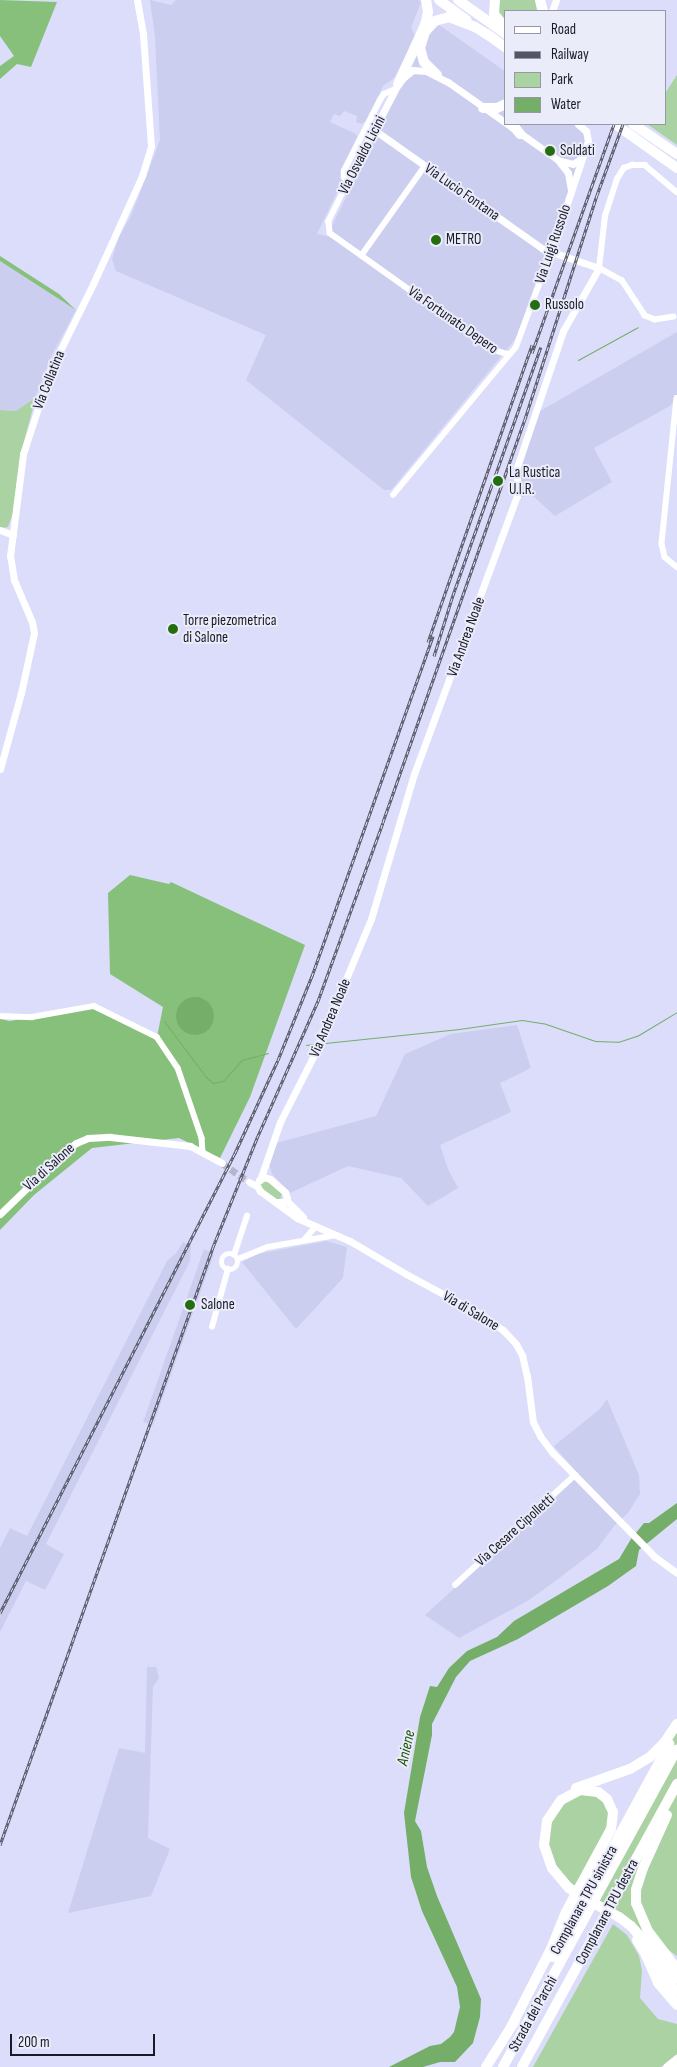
<!DOCTYPE html>
<html>
<head>
<meta charset="utf-8">
<style>
  body { margin:0 }
  #map { position:relative; width:677px; height:2067px; overflow:hidden; background:#dbddfa; font-family:"Sofia Sans Condensed",sans-serif }
  div>[style] { position:absolute }
  [style*='--x'] { left:calc(var(--x)*1px); top:calc(var(--y)*1px); width:calc(var(--w)*1px); rotate:calc(var(--a)*1deg) }
  .built>* { inset:0; background:#cccef0 }
  .green>* { inset:0; background:#aad2a2 }
  .forest>* { inset:0; background:#86c07a }
  .water>* { inset:0; background:#75ae68 }
  .round { border-radius:50% }
  .stream>* { height:1px; margin:-0.5px; padding:0 0.5px; transform-origin:0.5px; border-radius:0.5px; background:#75ae68 }
  .tertiary-tunnel>* { height:7px; margin-top:-3.5px; transform-origin:0; background:repeating-linear-gradient(90deg,#b4b6d0 0 7px,transparent 0 10.5px) }
  .minor>* { height:5.5px; margin:-2.75px; padding:0 2.75px; transform-origin:2.75px; border-radius:2.75px; background:#fff }
  .minor>.ring { margin:-2.75px; padding:0; box-sizing:content-box; background:none; border:5.5px solid #fff; border-radius:50% }
  .tertiary>* { height:7px; margin:-3.5px; padding:0 3.5px; transform-origin:3.5px; border-radius:3.5px; background:#fff }
  .trunk>* { height:9px; margin:-4.5px; padding:0 4.5px; transform-origin:4.5px; border-radius:4.5px; background:#fff }
  .motorway>* { height:10px; margin:-5px; padding:0 5px; transform-origin:5px; border-radius:5px; background:#fff }
  .rail>* { height:3px; margin-top:-1.5px; transform-origin:0; background:repeating-linear-gradient(90deg,#ebecfa 0 4px,#545466 0 8px); box-sizing:border-box; border-block:1px solid #545466 }
  .dots>* { width:14px; height:14px; translate:-50% -50%; box-sizing:border-box; border:2px solid #ebecfa; border-radius:50% }
  span { translate:-50% -50%; white-space:nowrap; text-align:center; line-height:1.15; -webkit-text-stroke:4px #ebecfa; paint-order:stroke }
  .poi-label { font-size:15px; color:#1a1a27 }
  .left { translate:0 -50%; text-align:left }
  .street-label { font-size:15px; color:#1a1a27 }
  .water-label { font-size:16px; color:#1b530c; font-style:italic }
  .legend { position:absolute; left:504px; top:10px; width:162px; height:115px; box-sizing:border-box; background:#ebecfa; border:1px solid #9798a6; margin:0; padding:6px 9px; list-style:none; font-size:15px; color:#1a1a27 }
  .legend li { display:flex; align-items:center; gap:10px; height:25px }
  .legend b { width:25px; border:1px solid #9798a6 }
  .scale { position:absolute; left:10px; top:2034px; width:145px; height:22px; box-sizing:border-box; border:2px solid #1a1a27; border-top:0; padding-left:6px; font-size:15px; line-height:18px; white-space:nowrap; color:#1a1a27; -webkit-text-stroke:4px #ebecfa; paint-order:stroke }
</style>
</head>
<body>
<div id="map">
  <div class="built">
    <div style="clip-path:polygon(150px 0,171px 5px,176px 0,418px 0,421px 2px,411px 28px,416px 37px,394px 78px,383px 86px,365px 122px,361px 124px,356px 122px,357px 116px,344px 111px,340px 116px,334px 114px,330px 122px,356px 134px,357px 137px,340px 171px,341px 184px,317px 234px,327px 236px,403px 82px,431px 30px,438px 24px,506px 72px,506px 124px,573px 124px,584px 133px,585px 140px,580px 157px,516px 338px,391px 490px,384px 490px,246px 380px,266px 335px,116px 271px,112px 259px,119px 236px,131px 216px,160px 140px,155px 37px)"></div>
    <div style="clip-path:polygon(0 261px,76px 310px,52px 355px,35px 397px,16px 411px,0 410px)"></div>
    <div style="clip-path:polygon(677px 332px,677px 397px,670px 406px,594px 448px,612px 482px,555px 516px,532px 495px,516px 498px,516px 474px,535px 414px)"></div>
    <div style="clip-path:polygon(517px 1025px,531px 1068px,500px 1083px,511px 1112px,440px 1145px,448px 1169px,458px 1188px,428px 1206px,401px 1178px,348px 1166px,290px 1193px,272px 1174px,269px 1163px,276px 1143px,376px 1116px,405px 1054px,451px 1034px)"></div>
    <div style="clip-path:polygon(327px 1241px,347px 1247px,343px 1278px,296px 1329px,242px 1262px,257px 1254px)"></div>
    <div style="clip-path:polygon(183px 1242px,191px 1246px,190px 1261px,46px 1544px,64px 1554px,45px 1590px,26px 1581px,0 1632px,0 1548px,10px 1528px,27px 1536px,167px 1261px,176px 1253px)"></div>
    <div style="clip-path:polygon(204px 1249px,214px 1254px,153px 1425px,143px 1422px)"></div>
    <div style="clip-path:polygon(607px 1399px,639px 1475px,640px 1494px,628px 1513px,614px 1526px,597px 1549px,558px 1579px,529px 1600px,459px 1638px,425px 1615px,579px 1475px,554px 1446px,600px 1409px)"></div>
    <div style="clip-path:polygon(147px 1667px,156px 1667px,159px 1678px,153px 1687px,148px 1838px,170px 1849px,151px 1896px,68px 1913px,119px 1748px,145px 1753px)"></div>
  </div>
  <div class="green">
    <div style="clip-path:polygon(498px 0,535px 0,537px 11px,506px 11px,506px 24px,499px 18px)"></div>
    <div style="clip-path:polygon(677px 75px,677px 145px,647px 124px,666px 124px,666px 92px)"></div>
    <div style="clip-path:polygon(36px 397px,20px 456px,13px 513px,8px 527px,2px 528px,0 527px,0 410px,16px 411px)"></div>
    <div style="clip-path:polygon(268px 1181px,282px 1193px,280px 1201px,262px 1190px,261px 1183px)"></div>
    <div style="clip-path:polygon(677px 1721px,677px 1956px,627px 1919px,584px 1893px)"></div>
    <div style="clip-path:polygon(595px 1794px,609px 1808px,609px 1824px,575px 1887px,551px 1862px,547px 1830px,562px 1804px,578px 1795px)"></div>
    <div style="clip-path:polygon(613px 1924px,627px 1935px,639px 1956px,642px 1971px,640px 1998px,658px 2019px,677px 2024px,677px 2055px,661px 2067px,533px 2067px)"></div>
  </div>
  <div class="forest">
    <div style="clip-path:polygon(0 0,57px 2px,31px 67px,17px 64px,0 79px,0 66px,14px 56px,0 36px)"></div>
    <div style="clip-path:polygon(0 256px,59px 294px,76px 310px,0 261px)"></div>
    <div style="clip-path:polygon(130px 875px,169px 884px,171px 882px,305px 945px,250px 1097px,220px 1158px,179px 1138px,92px 1148px,34px 1195px,0 1230px,0 1019px,10px 1021px,94px 1006px,157px 1037px,163px 1007px,110px 974px,108px 893px)"></div>
  </div>
  <div class="water">
    <div class="round" style="left:176px;top:997px;width:38px;height:38px"></div>
    <div style="clip-path:polygon(677px 1503px,677px 1519px,639px 1550px,636px 1566px,608px 1586px,518px 1639px,470px 1661px,456px 1677px,432px 1724px,432px 1735px,415px 1821px,421px 1831px,427px 1867px,437px 1896px,481px 1999px,480px 2017px,473px 2043px,455px 2062px,440px 2062px,423px 2067px,389px 2067px,430px 2046px,441px 2044px,450px 2037px,454px 2032px,460px 2007px,457px 1987px,422px 1911px,411px 1877px,404px 1813px,420px 1717px,430px 1686px,437px 1687px,449px 1668px,467px 1651px,497px 1637px,514px 1621px,619px 1559px,631px 1539px,644px 1523px,649px 1523px)"></div>
  </div>
  <div class="stream">
    <div style="--x:578;--y:360;--w:68;--a:-28.8"></div>
    <div style="--x:164;--y:1021;--w:70;--a:53.1"></div>
    <div style="--x:206;--y:1077;--w:9;--a:41"></div>
    <div style="--x:213;--y:1083;--w:10;--a:-11"></div>
    <div style="--x:223;--y:1081;--w:28;--a:-48"></div>
    <div style="--x:242;--y:1060;--w:27;--a:-15"></div>
    <div style="--x:325;--y:1043;--w:135;--a:-6"></div>
    <div style="--x:459;--y:1029;--w:64;--a:-8.1"></div>
    <div style="--x:522;--y:1020;--w:24;--a:9"></div>
    <div style="--x:546;--y:1024;--w:52;--a:19.1"></div>
    <div style="--x:595;--y:1041;--w:23;--a:2"></div>
    <div style="--x:618;--y:1042;--w:20;--a:-18"></div>
    <div style="--x:637;--y:1036;--w:47;--a:-31"></div>
    <div style="--x:306;--y:1045;--w:7;--a:-8"></div>
  </div>
  <div class="tertiary-tunnel">
    <div style="--x:222;--y:1163;--w:33;--a:35"></div>
  </div>
  <div class="minor">
    <div style="--x:374;--y:130;--w:102;--a:116.3"></div>
    <div style="--x:329;--y:221;--w:12;--a:85"></div>
    <div style="--x:330;--y:233;--w:201;--a:35.5"></div>
    <div style="--x:494;--y:350;--w:14;--a:17"></div>
    <div style="--x:348;--y:183;--w:7;--a:-124"></div>
    <div style="--x:344;--y:177;--w:6;--a:-90"></div>
    <div style="--x:344;--y:171;--w:80;--a:-63.1"></div>
    <div style="--x:380;--y:100;--w:7;--a:-56"></div>
    <div style="--x:384;--y:94;--w:12;--a:-24"></div>
    <div style="--x:361;--y:256;--w:110;--a:-54.6"></div>
    <div style="--x:674;--y:317;--w:19;--a:171"></div>
    <div style="--x:655;--y:320;--w:11;--a:-158"></div>
    <div style="--x:645;--y:316;--w:42;--a:-123.3"></div>
    <div style="--x:622;--y:281;--w:26;--a:-151"></div>
    <div style="--x:599;--y:268;--w:52;--a:-83.4"></div>
    <div style="--x:605;--y:216;--w:39;--a:-72"></div>
    <div style="--x:617;--y:179;--w:13;--a:-58"></div>
    <div style="--x:624;--y:168;--w:9;--a:-21"></div>
    <div style="--x:632;--y:165;--w:13;--a:0"></div>
    <div style="--x:645;--y:165;--w:42;--a:40.2"></div>
    <div style="--x:677;--y:398;--w:147;--a:95.9"></div>
    <div style="--x:662;--y:544;--w:13;--a:77"></div>
    <div style="--x:665;--y:557;--w:16;--a:40"></div>
    <div style="--x:393;--y:495;--w:192;--a:-50.3"></div>
    <div style="--x:516;--y:347;--w:101;--a:-69.8"></div>
    <div style="--x:0;--y:1016;--w:32;--a:2"></div>
    <div style="--x:32;--y:1017;--w:63;--a:-10.1"></div>
    <div style="--x:94;--y:1006;--w:70;--a:26.2"></div>
    <div style="--x:157;--y:1037;--w:37;--a:56"></div>
    <div style="--x:178;--y:1068;--w:74;--a:71.1"></div>
    <div style="--x:202;--y:1138;--w:13;--a:86"></div>
    <div style="--x:304;--y:1240;--w:18;--a:-49"></div>
    <div class="ring" style="left:222px;top:1254px;width:10.5px;height:10.5px"></div>
    <div style="--x:234;--y:1255;--w:41;--a:-71.6"></div>
    <div style="--x:238;--y:1259;--w:32;--a:-22"></div>
    <div style="--x:268;--y:1247;--w:69;--a:-10"></div>
    <div style="--x:212;--y:1327;--w:60;--a:-74.6"></div>
    <div style="--x:455;--y:1585;--w:163;--a:-42.5"></div>
  </div>
  <div class="tertiary">
    <div style="--x:552;--y:11;--w:12;--a:-70"></div>
    <div style="--x:561;--y:161;--w:12;--a:14"></div>
    <div style="--x:573;--y:164;--w:12;--a:-35"></div>
    <div style="--x:551;--y:252;--w:117;--a:-71.6"></div>
    <div style="--x:588;--y:141;--w:10;--a:-101"></div>
    <div style="--x:586;--y:131;--w:11;--a:-139"></div>
    <div style="--x:0;--y:530;--w:14;--a:21"></div>
    <div style="--x:0;--y:769;--w:79;--a:-74.6"></div>
    <div style="--x:21;--y:693;--w:61;--a:-77.8"></div>
    <div style="--x:34;--y:633;--w:11;--a:-100"></div>
    <div style="--x:32;--y:622;--w:46;--a:-113.2"></div>
    <div style="--x:14;--y:580;--w:24;--a:-99"></div>
    <div style="--x:10;--y:556;--w:103;--a:-82.7"></div>
    <div style="--x:23;--y:454;--w:87;--a:-72"></div>
    <div style="--x:50;--y:371;--w:97;--a:-63.7"></div>
    <div style="--x:93;--y:284;--w:119;--a:-65.6"></div>
    <div style="--x:142;--y:176;--w:31;--a:-73"></div>
    <div style="--x:151;--y:146;--w:112;--a:-94.1"></div>
    <div style="--x:143;--y:34;--w:35;--a:-100"></div>
    <div style="--x:259;--y:1180;--w:6;--a:-31"></div>
    <div style="--x:264;--y:1177;--w:6;--a:18"></div>
    <div style="--x:270;--y:1179;--w:20;--a:41"></div>
    <div style="--x:285;--y:1192;--w:6;--a:72"></div>
    <div style="--x:287;--y:1198;--w:4;--a:117"></div>
    <div style="--x:285;--y:1202;--w:9;--a:180"></div>
    <div style="--x:260;--y:1180;--w:61;--a:-71"></div>
    <div style="--x:280;--y:1122;--w:80;--a:-63.1"></div>
    <div style="--x:316;--y:1051;--w:143;--a:-67.4"></div>
    <div style="--x:371;--y:919;--w:151;--a:-73.5"></div>
    <div style="--x:414;--y:774;--w:296;--a:-69.7"></div>
    <div style="--x:517;--y:496;--w:29;--a:-90"></div>
    <div style="--x:517;--y:467;--w:144;--a:-71.3"></div>
    <div style="--x:563;--y:331;--w:73;--a:-60.3"></div>
    <div style="--x:599;--y:268;--w:59;--a:-161.3"></div>
    <div style="--x:543;--y:249;--w:207;--a:-144.8"></div>
    <div style="--x:374;--y:130;--w:52;--a:-62.4"></div>
    <div style="--x:398;--y:84;--w:9;--a:-49"></div>
    <div style="--x:404;--y:77;--w:11;--a:-38"></div>
    <div style="--x:413;--y:70;--w:13;--a:4"></div>
    <div style="--x:426;--y:71;--w:25;--a:27"></div>
    <div style="--x:448;--y:82;--w:135;--a:35.3"></div>
    <div style="--x:558;--y:160;--w:16;--a:52"></div>
    <div style="--x:568;--y:173;--w:17;--a:80"></div>
    <div style="--x:249;--y:1182;--w:9;--a:27"></div>
    <div style="--x:257;--y:1186;--w:6;--a:59"></div>
    <div style="--x:260;--y:1191;--w:46;--a:36.1"></div>
    <div style="--x:297;--y:1218;--w:58;--a:23.5"></div>
    <div style="--x:350;--y:1241;--w:65;--a:30.5"></div>
    <div style="--x:406;--y:1274;--w:86;--a:28.3"></div>
    <div style="--x:482;--y:1315;--w:26;--a:36"></div>
    <div style="--x:503;--y:1330;--w:19;--a:47"></div>
    <div style="--x:516;--y:1344;--w:13;--a:61"></div>
    <div style="--x:522;--y:1355;--w:22;--a:77"></div>
    <div style="--x:527;--y:1376;--w:46;--a:82.6"></div>
    <div style="--x:533;--y:1422;--w:16;--a:63"></div>
    <div style="--x:540;--y:1436;--w:21;--a:53"></div>
    <div style="--x:553;--y:1453;--w:146;--a:45.6"></div>
    <div style="--x:655;--y:1557;--w:27;--a:36"></div>
    <div style="--x:286;--y:1200;--w:24;--a:45"></div>
    <div style="--x:0;--y:1214;--w:88;--a:-44.1"></div>
    <div style="--x:63;--y:1153;--w:16;--a:-38"></div>
    <div style="--x:76;--y:1143;--w:13;--a:-23"></div>
    <div style="--x:88;--y:1138;--w:22;--a:-3"></div>
    <div style="--x:110;--y:1137;--w:81;--a:6.4"></div>
    <div style="--x:190;--y:1146;--w:36;--a:28"></div>
  </div>
  <div class="trunk">
    <div style="--x:667;--y:2067;--w:13;--a:-39"></div>
  </div>
  <div class="motorway">
    <div style="--x:439;--y:0;--w:34;--a:36"></div>
    <div style="--x:458;--y:0;--w:59;--a:35.3"></div>
    <div style="--x:495;--y:0;--w:14;--a:94"></div>
    <div style="--x:494;--y:14;--w:19;--a:51"></div>
    <div style="--x:540;--y:0;--w:11;--a:75"></div>
    <div style="--x:487;--y:34;--w:24;--a:36"></div>
    <div style="--x:437;--y:75;--w:18;--a:-135"></div>
    <div style="--x:424;--y:62;--w:15;--a:-106"></div>
    <div style="--x:420;--y:48;--w:17;--a:-73"></div>
    <div style="--x:425;--y:32;--w:15;--a:-48"></div>
    <div style="--x:435;--y:21;--w:15;--a:-16"></div>
    <div style="--x:449;--y:17;--w:28;--a:21"></div>
    <div style="--x:475;--y:27;--w:19;--a:32"></div>
    <div style="--x:398;--y:84;--w:65;--a:-65.4"></div>
    <div style="--x:425;--y:25;--w:13;--a:-77"></div>
    <div style="--x:428;--y:12;--w:12;--a:-99"></div>
    <div style="--x:483;--y:108;--w:14;--a:0"></div>
    <div style="--x:497;--y:108;--w:10;--a:-24"></div>
    <div style="--x:512;--y:124;--w:13;--a:51"></div>
    <div style="--x:615;--y:124;--w:76;--a:35.4"></div>
    <div style="--x:633;--y:124;--w:53;--a:34.3"></div>
    <div style="--x:576;--y:1788;--w:57;--a:-19.4"></div>
    <div style="--x:630;--y:1769;--w:23;--a:-31"></div>
    <div style="--x:650;--y:1757;--w:20;--a:-45"></div>
    <div style="--x:664;--y:1743;--w:23;--a:-56"></div>
    <div style="--x:667;--y:1815;--w:58;--a:114.4"></div>
    <div style="--x:643;--y:1868;--w:23;--a:108"></div>
    <div style="--x:636;--y:1890;--w:13;--a:90"></div>
    <div style="--x:636;--y:1903;--w:30;--a:67"></div>
    <div style="--x:648;--y:1931;--w:46;--a:52.9"></div>
    <div style="--x:637;--y:1940;--w:13;--a:58"></div>
    <div style="--x:644;--y:1951;--w:35;--a:66"></div>
    <div style="--x:658;--y:1983;--w:29;--a:49"></div>
    <div style="--x:553;--y:1957;--w:243;--a:-61.4"></div>
    <div style="--x:654;--y:1965;--w:35;--a:50"></div>
    <div style="--x:511;--y:2027;--w:88;--a:-62.9"></div>
    <div style="--x:551;--y:1949;--w:40;--a:-68"></div>
    <div style="--x:566;--y:1912;--w:27;--a:-62"></div>
    <div style="--x:579;--y:1888;--w:67;--a:-61.5"></div>
    <div style="--x:611;--y:1829;--w:17;--a:-83"></div>
    <div style="--x:613;--y:1812;--w:14;--a:-115"></div>
    <div style="--x:607;--y:1799;--w:11;--a:-142"></div>
    <div style="--x:598;--y:1792;--w:18;--a:-174"></div>
    <div style="--x:580;--y:1790;--w:21;--a:152"></div>
    <div style="--x:561;--y:1800;--w:25;--a:124"></div>
    <div style="--x:547;--y:1821;--w:24;--a:97"></div>
    <div style="--x:544;--y:1845;--w:24;--a:71"></div>
    <div style="--x:552;--y:1868;--w:26;--a:50"></div>
    <div style="--x:569;--y:1888;--w:14;--a:34"></div>
    <div style="--x:581;--y:1896;--w:43;--a:28.9"></div>
    <div style="--x:619;--y:1917;--w:15;--a:37"></div>
    <div style="--x:631;--y:1926;--w:70;--a:49"></div>
    <div style="--x:486;--y:2067;--w:54;--a:-57.8"></div>
    <div style="--x:503;--y:2067;--w:362;--a:-61.3"></div>
    <div style="--x:522;--y:2067;--w:323;--a:-61.3"></div>
    <div style="--x:674;--y:2067;--w:4;--a:-34"></div>
  </div>
  <div class="rail">
    <div style="--x:532;--y:353;--w:243;--a:-70.3"></div>
    <div style="--x:428;--y:642;--w:315;--a:-70.7"></div>
    <div style="--x:434;--y:656;--w:64;--a:-72.7"></div>
    <div style="--x:453;--y:595;--w:263;--a:-70.5"></div>
    <div style="--x:0;--y:1613;--w:517;--a:-62.94"></div>
    <div style="--x:235;--y:1153;--w:102;--a:-65.2"></div>
    <div style="--x:278;--y:1060;--w:91;--a:-68"></div>
    <div style="--x:312;--y:976;--w:361;--a:-70.4"></div>
    <div style="--x:0;--y:1845;--w:635;--a:-70.39"></div>
    <div style="--x:213;--y:1247;--w:118;--a:-68"></div>
    <div style="--x:257;--y:1138;--w:150;--a:-66"></div>
    <div style="--x:318;--y:1001;--w:190;--a:-70"></div>
    <div style="--x:383;--y:822;--w:427;--a:-70.6"></div>
    <div style="--x:525;--y:419;--w:235;--a:-72.2"></div>
    <div style="--x:597;--y:195;--w:76;--a:-69.9"></div>
  </div>
  <div class="dots">
    <div style="left:550px;top:151px;background:#256e0f"></div>
    <div style="left:436px;top:240px;background:#256e0f"></div>
    <div style="left:535px;top:305px;background:#256e0f"></div>
    <div style="left:498px;top:481px;background:#256e0f"></div>
    <div style="left:173px;top:629px;background:#256e0f"></div>
    <div style="left:190px;top:1305px;background:#256e0f"></div>
  </div>
  <div class="poi-label">
    <span class="left" style="left:560px;top:151px">Soldati</span>
    <span class="left" style="left:446px;top:240px">METRO</span>
    <span class="left" style="left:545px;top:305px">Russolo</span>
    <span class="left" style="left:509px;top:481px">La Rustica<br>U.I.R.</span>
    <span class="left" style="left:183px;top:629px">Torre piezometrica<br>di Salone</span>
    <span class="left" style="left:201px;top:1305px">Salone</span>
  </div>
  <div class="street-label">
    <span style="left:362px;top:155px;rotate:-63deg">Via Osvaldo Licini</span>
    <span style="left:462px;top:192px;rotate:35deg">Via Lucio Fontana</span>
    <span style="left:553px;top:244px;rotate:-71deg">Via Luigi Russolo</span>
    <span style="left:453px;top:320px;rotate:35deg">Via Fortunato Depero</span>
    <span style="left:49px;top:380px;rotate:-68deg">Via Collatina</span>
    <span style="left:466px;top:637px;rotate:-70deg">Via Andrea Noale</span>
    <span style="left:330px;top:1018px;rotate:-67deg">Via Andrea Noale</span>
    <span style="left:49px;top:1167px;rotate:-42deg">Via di Salone</span>
    <span style="left:471px;top:1311px;rotate:31deg">Via di Salone</span>
    <span style="left:515px;top:1530px;rotate:-42deg">Via Cesare Cipolletti</span>
    <span style="left:584px;top:1900px;rotate:-61deg">Complanare TPU sinistra</span>
    <span style="left:607px;top:1912px;rotate:-62deg">Complanare TPU destra</span>
    <span style="left:533px;top:2014px;rotate:-61deg">Strada dei Parchi</span>
  </div>
  <div class="water-label">
    <span style="left:407px;top:1748px;rotate:-77deg">Aniene</span>
  </div>
  <ul class="legend">
  <li><b style="height:6px;background:#fff"></b>Road</li>
  <li><b style="height:6px;background:#545466"></b>Railway</li>
  <li><b style="height:14px;background:#aad2a2"></b>Park</li>
  <li><b style="height:14px;background:#75ae68"></b>Water</li>
  </ul>
  <div class="scale">200 m</div>
</div>
</body>
</html>
